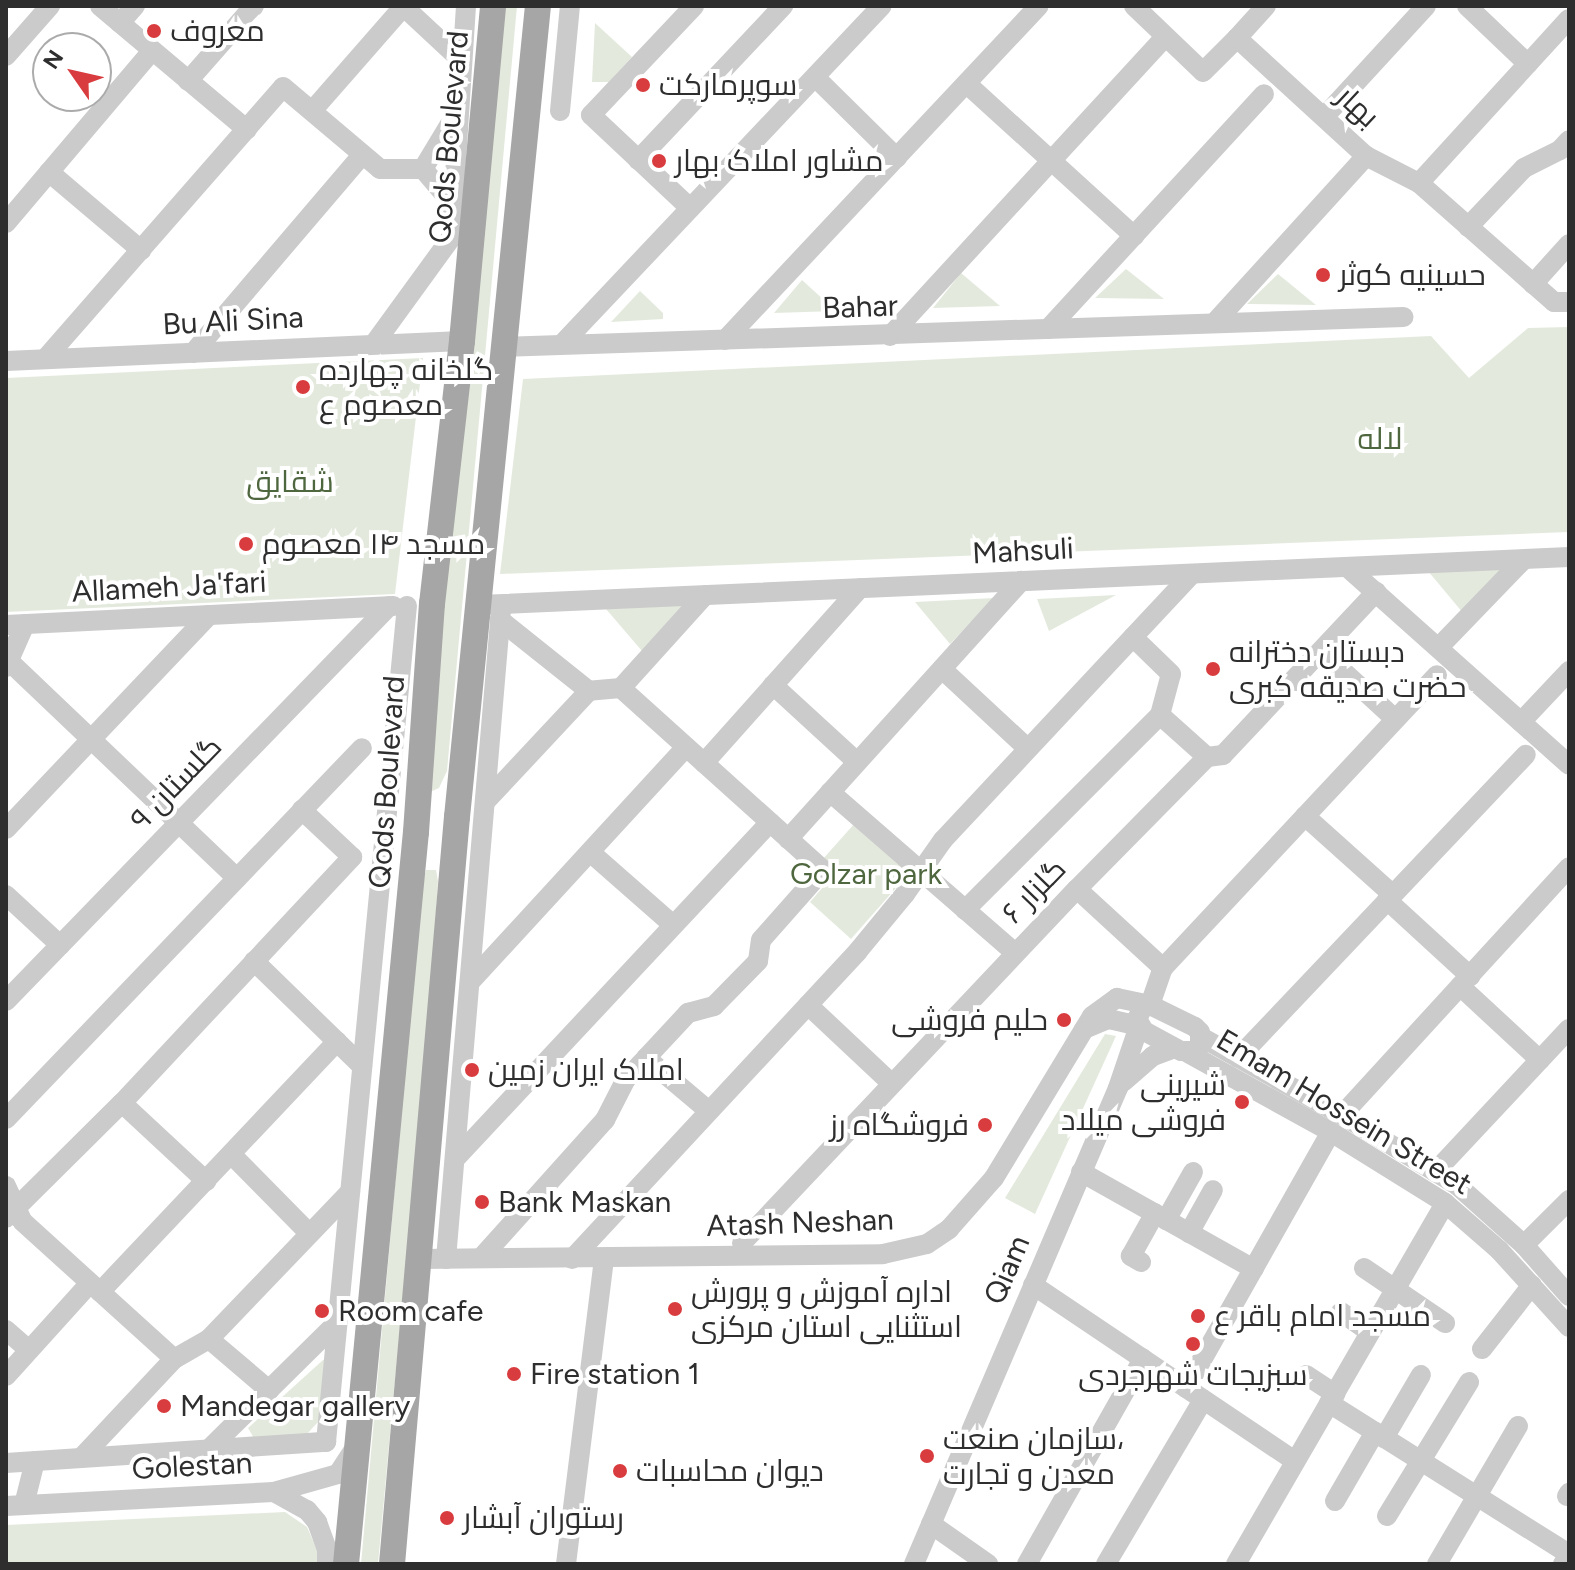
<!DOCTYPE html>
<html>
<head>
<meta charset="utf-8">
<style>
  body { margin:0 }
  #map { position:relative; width:1575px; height:1570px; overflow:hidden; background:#fff; font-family:Figtree,Cairo,sans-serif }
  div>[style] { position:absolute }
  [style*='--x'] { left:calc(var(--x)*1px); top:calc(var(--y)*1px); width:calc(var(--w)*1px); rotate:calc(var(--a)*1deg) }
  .green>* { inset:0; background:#e3eadd }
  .minor>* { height:20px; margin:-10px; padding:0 10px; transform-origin:10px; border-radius:10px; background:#cbcbcb }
  .major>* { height:26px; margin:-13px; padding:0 13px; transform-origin:13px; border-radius:13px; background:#a6a6a6 }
  .dots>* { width:22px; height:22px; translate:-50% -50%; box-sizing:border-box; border:4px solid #fff; border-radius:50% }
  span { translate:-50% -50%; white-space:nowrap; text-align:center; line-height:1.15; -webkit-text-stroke:8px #fff; paint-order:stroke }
  .poi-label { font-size:30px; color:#2e2e2e }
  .left { translate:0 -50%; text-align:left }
  .right { translate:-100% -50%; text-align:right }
  .street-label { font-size:30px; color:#2e2e2e }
  .park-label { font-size:30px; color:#4f673f }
  .frame { position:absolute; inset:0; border:8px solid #2e2e2e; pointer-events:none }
  .north { position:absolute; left:32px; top:32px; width:80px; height:80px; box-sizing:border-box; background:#fff; border:2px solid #ababab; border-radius:50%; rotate:304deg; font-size:22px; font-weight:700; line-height:32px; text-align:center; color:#2e2e2e }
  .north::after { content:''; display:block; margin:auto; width:28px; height:36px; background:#d93c3e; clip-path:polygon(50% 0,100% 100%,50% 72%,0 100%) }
</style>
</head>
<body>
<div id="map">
  <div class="green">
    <div style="clip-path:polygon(498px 6px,517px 6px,447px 771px,439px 788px,430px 792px,425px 772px)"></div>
    <div style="clip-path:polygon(595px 23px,632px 57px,609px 82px,592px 82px)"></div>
    <div style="clip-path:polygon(1126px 269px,1164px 299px,1095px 298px)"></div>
    <div style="clip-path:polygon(961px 273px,1000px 306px,933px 308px)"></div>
    <div style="clip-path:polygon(1278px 274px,1316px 305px,1247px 304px)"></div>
    <div style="clip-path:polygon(802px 280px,836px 311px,774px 313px)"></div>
    <div style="clip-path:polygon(640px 291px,663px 313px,663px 319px,611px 322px)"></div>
    <div style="clip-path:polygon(1569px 327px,1569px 532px,500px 574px,523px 379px,1431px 336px,1469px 378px,1528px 328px)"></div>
    <div style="clip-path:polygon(423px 358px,395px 594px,6px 612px,6px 378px)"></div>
    <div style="clip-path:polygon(1507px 567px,1463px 613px,1428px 571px)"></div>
    <div style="clip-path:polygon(1116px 595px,1049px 631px,1037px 599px)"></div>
    <div style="clip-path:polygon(994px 598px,950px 644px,915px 602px)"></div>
    <div style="clip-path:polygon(685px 605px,642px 651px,606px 609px)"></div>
    <div style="clip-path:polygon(855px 823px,910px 872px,851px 939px,810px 902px,836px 872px,822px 860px)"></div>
    <div style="clip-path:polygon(426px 870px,436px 870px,438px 881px,431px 991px,378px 1564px,361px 1564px,422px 885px)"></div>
    <div style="clip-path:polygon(1105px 1034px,1116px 1036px,1035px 1214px,1005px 1198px)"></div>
    <div style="clip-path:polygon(323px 1360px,330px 1360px,319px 1421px,305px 1436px,255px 1440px,248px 1428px)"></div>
    <div style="clip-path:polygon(285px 1512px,307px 1527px,318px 1552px,317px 1564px,6px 1564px,6px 1525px)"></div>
  </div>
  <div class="minor">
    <div style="--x:100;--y:6;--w:192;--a:40.1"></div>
    <div style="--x:1134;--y:6;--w:95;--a:43.7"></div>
    <div style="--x:1203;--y:72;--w:48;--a:-45"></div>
    <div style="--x:1237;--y:38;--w:175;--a:42.5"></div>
    <div style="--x:1366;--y:156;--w:59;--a:27"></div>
    <div style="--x:1419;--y:183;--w:180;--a:41.4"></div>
    <div style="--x:1554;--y:302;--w:15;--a:0"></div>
    <div style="--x:1467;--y:6;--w:84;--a:43.6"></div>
    <div style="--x:404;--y:7;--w:78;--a:42.9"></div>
    <div style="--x:120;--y:23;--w:23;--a:-49"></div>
    <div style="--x:1237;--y:38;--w:43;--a:-47.8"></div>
    <div style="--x:6;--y:56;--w:67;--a:-48.7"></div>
    <div style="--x:815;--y:77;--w:115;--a:44.6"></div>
    <div style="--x:188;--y:81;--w:100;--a:-48.7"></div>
    <div style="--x:967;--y:84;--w:226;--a:42.3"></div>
    <div style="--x:312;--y:111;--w:140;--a:-48.8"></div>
    <div style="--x:560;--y:111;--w:105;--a:-84.6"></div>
    <div style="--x:591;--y:115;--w:150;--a:-46.6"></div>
    <div style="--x:591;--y:115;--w:136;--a:43.2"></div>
    <div style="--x:1325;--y:116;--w:149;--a:-47.4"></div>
    <div style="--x:638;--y:160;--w:212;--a:-46.7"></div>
    <div style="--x:423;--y:169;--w:64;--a:-59"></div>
    <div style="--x:49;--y:172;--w:121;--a:40.3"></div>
    <div style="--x:1419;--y:183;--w:222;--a:-47.6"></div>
    <div style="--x:6;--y:223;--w:226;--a:-49.7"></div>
    <div style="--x:1468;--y:227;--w:81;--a:-46.5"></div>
    <div style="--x:1524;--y:168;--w:40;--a:-26.6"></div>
    <div style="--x:1560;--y:150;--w:13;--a:-48"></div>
    <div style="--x:1533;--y:284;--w:54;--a:-48"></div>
    <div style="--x:1217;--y:320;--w:222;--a:-47.7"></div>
    <div style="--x:1048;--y:329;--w:319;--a:-47.4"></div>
    <div style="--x:890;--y:336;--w:406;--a:-47.4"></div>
    <div style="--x:725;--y:340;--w:458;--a:-46.8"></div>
    <div style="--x:374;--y:344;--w:131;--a:-54"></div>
    <div style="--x:451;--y:238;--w:232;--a:-86.3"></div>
    <div style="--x:562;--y:344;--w:465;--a:-46.6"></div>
    <div style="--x:504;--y:347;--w:900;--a:-1.91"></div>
    <div style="--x:193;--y:353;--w:260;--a:-49.5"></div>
    <div style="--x:45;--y:359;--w:361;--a:-48.8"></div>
    <div style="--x:283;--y:87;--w:127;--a:40.2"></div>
    <div style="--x:380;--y:169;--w:43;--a:0"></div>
    <div style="--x:423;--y:169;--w:45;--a:49.5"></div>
    <div style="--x:6;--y:361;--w:456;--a:-2.5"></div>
    <div style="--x:1347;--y:567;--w:297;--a:41.7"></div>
    <div style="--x:479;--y:605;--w:1091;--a:-2.52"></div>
    <div style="--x:6;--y:625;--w:388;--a:-2.8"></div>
    <div style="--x:1439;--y:647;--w:122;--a:-46"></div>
    <div style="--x:1321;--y:651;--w:100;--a:42.6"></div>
    <div style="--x:11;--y:663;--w:312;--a:43.6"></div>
    <div style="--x:6;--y:667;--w:47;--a:-66.2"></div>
    <div style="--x:942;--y:669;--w:117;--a:42.9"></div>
    <div style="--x:773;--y:685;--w:114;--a:42.5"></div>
    <div style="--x:621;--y:688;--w:125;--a:-47.9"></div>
    <div style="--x:1160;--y:715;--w:63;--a:41.8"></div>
    <div style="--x:1521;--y:722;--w:70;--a:-46.7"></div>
    <div style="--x:704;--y:763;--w:234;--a:-48.3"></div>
    <div style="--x:830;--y:792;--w:245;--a:41"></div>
    <div style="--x:485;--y:802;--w:152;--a:-46.9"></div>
    <div style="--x:1305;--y:816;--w:118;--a:41.9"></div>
    <div style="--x:6;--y:829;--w:295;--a:-46.5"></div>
    <div style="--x:788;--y:839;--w:348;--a:-47.9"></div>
    <div style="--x:590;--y:852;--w:111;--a:41.3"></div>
    <div style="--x:1077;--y:889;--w:117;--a:42.6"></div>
    <div style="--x:6;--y:895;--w:74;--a:42.8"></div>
    <div style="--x:1387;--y:900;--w:113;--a:42.5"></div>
    <div style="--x:965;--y:910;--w:276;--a:-45"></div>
    <div style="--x:1160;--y:715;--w:42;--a:-75"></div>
    <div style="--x:1171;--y:674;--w:53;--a:-135.8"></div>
    <div style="--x:254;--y:961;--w:151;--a:44.2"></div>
    <div style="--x:470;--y:982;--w:319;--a:-47.4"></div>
    <div style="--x:1460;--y:986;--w:109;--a:42.8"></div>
    <div style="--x:6;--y:1001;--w:550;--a:-45.88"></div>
    <div style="--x:808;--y:1005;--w:115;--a:43.2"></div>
    <div style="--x:1150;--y:1005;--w:50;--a:26.1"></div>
    <div style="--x:1195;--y:1027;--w:7;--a:45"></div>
    <div style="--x:1200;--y:1032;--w:14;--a:90"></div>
    <div style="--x:1200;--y:1046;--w:7;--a:135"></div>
    <div style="--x:1195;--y:1051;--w:14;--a:180"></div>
    <div style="--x:1181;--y:1051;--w:42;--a:-151.6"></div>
    <div style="--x:1144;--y:1031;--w:14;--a:-120"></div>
    <div style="--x:1137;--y:1019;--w:13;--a:-63"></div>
    <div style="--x:1143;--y:1007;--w:7;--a:-16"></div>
    <div style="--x:1201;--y:1037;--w:161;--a:29"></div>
    <div style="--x:1342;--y:1115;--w:135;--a:31.3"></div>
    <div style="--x:1457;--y:1185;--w:90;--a:41.8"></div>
    <div style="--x:1524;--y:1245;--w:68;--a:48.6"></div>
    <div style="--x:1188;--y:1053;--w:163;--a:28.9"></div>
    <div style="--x:1331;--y:1132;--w:134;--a:31.9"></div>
    <div style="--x:1445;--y:1203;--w:72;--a:41"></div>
    <div style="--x:1499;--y:1250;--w:104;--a:47.7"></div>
    <div style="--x:646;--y:1058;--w:82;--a:40.1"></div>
    <div style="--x:1238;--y:1058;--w:418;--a:-46.5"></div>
    <div style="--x:1123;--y:1082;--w:40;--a:-41"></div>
    <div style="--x:1153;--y:1056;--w:23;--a:-20"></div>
    <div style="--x:122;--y:1103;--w:115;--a:42.9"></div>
    <div style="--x:1342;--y:1115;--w:336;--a:-47.5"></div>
    <div style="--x:6;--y:1119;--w:514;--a:-46.18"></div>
    <div style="--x:231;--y:1154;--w:112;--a:45.4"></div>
    <div style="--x:455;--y:1159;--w:461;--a:-46.9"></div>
    <div style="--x:1081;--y:1172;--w:198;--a:29.3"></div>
    <div style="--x:1435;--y:1172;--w:196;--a:-46.9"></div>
    <div style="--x:6;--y:1186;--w:38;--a:65"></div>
    <div style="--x:22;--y:1221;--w:205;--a:42.2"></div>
    <div style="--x:174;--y:1359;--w:40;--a:-29.7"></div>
    <div style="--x:209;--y:1339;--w:79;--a:40.4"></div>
    <div style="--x:6;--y:1218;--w:163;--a:-44.8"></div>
    <div style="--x:122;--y:1103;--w:337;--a:-46.9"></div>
    <div style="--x:352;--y:857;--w:69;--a:-136.8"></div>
    <div style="--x:1166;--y:1220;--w:55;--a:-60.6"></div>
    <div style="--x:1189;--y:1233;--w:49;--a:-60.8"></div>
    <div style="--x:742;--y:1243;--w:487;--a:-46.6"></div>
    <div style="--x:1077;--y:889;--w:185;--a:-45.4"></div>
    <div style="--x:1207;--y:757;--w:16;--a:-7"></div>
    <div style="--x:1223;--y:755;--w:224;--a:-46.8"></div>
    <div style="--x:1524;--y:1245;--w:64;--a:-45"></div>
    <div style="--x:481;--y:1258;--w:186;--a:-48.1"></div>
    <div style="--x:605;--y:1120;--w:46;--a:-62.9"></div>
    <div style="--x:626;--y:1079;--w:29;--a:-46"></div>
    <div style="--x:646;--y:1058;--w:62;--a:-47"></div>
    <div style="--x:688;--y:1013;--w:27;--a:-15"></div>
    <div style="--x:714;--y:1006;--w:63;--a:-45.6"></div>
    <div style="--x:758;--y:961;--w:21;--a:-82"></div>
    <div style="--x:761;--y:940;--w:94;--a:-48.5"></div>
    <div style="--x:823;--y:870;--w:272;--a:-138"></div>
    <div style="--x:621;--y:688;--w:32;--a:175"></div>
    <div style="--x:589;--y:691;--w:114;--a:-141.4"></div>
    <div style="--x:420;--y:1259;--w:463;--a:-0.6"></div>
    <div style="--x:883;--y:1254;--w:45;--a:-12.8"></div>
    <div style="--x:927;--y:1244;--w:27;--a:-34"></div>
    <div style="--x:949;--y:1229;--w:68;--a:-48.6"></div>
    <div style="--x:994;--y:1178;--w:189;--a:-58.8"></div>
    <div style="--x:1092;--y:1016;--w:31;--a:-36"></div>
    <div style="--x:1117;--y:998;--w:34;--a:12"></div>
    <div style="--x:1150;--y:1005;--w:39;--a:-71"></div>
    <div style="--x:1163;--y:968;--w:401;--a:-46.9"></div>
    <div style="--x:446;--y:1259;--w:652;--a:-85.16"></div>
    <div style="--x:572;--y:1259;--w:420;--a:-47.1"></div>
    <div style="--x:858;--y:951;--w:74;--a:-50.5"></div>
    <div style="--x:905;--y:894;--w:66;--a:-54.9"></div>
    <div style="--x:943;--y:840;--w:364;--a:-46.9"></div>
    <div style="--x:1141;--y:1262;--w:12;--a:-149"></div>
    <div style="--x:1131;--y:1256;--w:49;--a:-60.8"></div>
    <div style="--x:1364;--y:1268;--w:98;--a:34.2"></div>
    <div style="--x:1033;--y:1285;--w:316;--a:33.9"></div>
    <div style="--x:100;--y:1292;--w:345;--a:-46.6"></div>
    <div style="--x:1341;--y:1312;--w:35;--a:35"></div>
    <div style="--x:6;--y:1330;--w:30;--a:41"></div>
    <div style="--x:209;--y:1339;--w:204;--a:-46.2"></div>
    <div style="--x:1482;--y:1349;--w:81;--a:-52"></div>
    <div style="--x:1306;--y:1375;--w:35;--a:33"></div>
    <div style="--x:6;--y:1376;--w:125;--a:-47.9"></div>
    <div style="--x:1186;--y:1388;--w:294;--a:-60.5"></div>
    <div style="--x:1329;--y:1403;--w:284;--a:32.2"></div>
    <div style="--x:1569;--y:1554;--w:12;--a:121"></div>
    <div style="--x:1384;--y:1438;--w:73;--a:-59.6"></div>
    <div style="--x:208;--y:1450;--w:181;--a:-44.6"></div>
    <div style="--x:81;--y:1458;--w:136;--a:-46.8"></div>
    <div style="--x:6;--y:1463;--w:321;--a:-3.8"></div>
    <div style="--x:326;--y:1442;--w:840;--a:-84.47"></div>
    <div style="--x:274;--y:1492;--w:38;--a:29"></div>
    <div style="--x:307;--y:1510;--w:16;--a:50"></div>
    <div style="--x:317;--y:1522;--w:29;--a:70"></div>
    <div style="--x:327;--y:1549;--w:15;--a:90"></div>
    <div style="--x:1567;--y:1496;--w:4;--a:-56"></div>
    <div style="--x:1335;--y:1501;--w:80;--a:-59.9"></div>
    <div style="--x:24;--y:1505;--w:45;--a:-76"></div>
    <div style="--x:6;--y:1506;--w:268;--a:-3"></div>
    <div style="--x:274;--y:1492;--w:66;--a:-15.7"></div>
    <div style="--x:338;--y:1474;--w:33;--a:-57"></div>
    <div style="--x:1387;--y:1516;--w:157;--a:-58.5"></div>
    <div style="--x:931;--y:1524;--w:70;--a:35.1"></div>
    <div style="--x:566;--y:1564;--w:307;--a:-82.9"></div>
    <div style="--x:914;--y:1564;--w:518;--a:-66.8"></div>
    <div style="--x:1118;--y:1088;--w:65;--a:-71.3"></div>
    <div style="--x:1139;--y:1026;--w:32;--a:-167"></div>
    <div style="--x:1108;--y:1019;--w:26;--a:157"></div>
    <div style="--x:1027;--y:1564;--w:236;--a:-60.5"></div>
    <div style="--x:1106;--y:1564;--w:191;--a:-59.4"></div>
    <div style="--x:1236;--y:1564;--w:417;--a:-59.9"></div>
    <div style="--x:1437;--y:1564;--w:160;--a:-59.6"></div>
  </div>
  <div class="major">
    <div style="--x:346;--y:1564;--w:735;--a:-84.54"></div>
    <div style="--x:416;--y:832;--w:229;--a:-86"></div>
    <div style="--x:432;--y:604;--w:265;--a:-83.5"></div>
    <div style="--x:462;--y:341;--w:336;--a:-84.7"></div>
    <div style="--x:392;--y:1564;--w:750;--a:-85.03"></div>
    <div style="--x:457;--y:817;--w:815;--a:-84.3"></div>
  </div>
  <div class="dots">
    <div style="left:154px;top:31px;background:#d93c3e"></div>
    <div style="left:643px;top:85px;background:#d93c3e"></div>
    <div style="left:659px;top:161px;background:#d93c3e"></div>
    <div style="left:1323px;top:275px;background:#d93c3e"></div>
    <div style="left:303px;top:387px;background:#d93c3e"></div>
    <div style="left:246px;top:544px;background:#d93c3e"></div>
    <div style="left:1213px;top:669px;background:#d93c3e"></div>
    <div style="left:1064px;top:1020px;background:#d93c3e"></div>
    <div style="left:472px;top:1070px;background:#d93c3e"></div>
    <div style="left:1242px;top:1102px;background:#d93c3e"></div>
    <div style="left:985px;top:1125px;background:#d93c3e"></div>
    <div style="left:482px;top:1202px;background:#d93c3e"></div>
    <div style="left:675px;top:1309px;background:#d93c3e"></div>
    <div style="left:322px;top:1311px;background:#d93c3e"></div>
    <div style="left:1198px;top:1316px;background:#d93c3e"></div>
    <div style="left:1193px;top:1344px;background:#d93c3e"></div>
    <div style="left:514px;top:1374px;background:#d93c3e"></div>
    <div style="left:164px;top:1406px;background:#d93c3e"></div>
    <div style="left:927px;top:1456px;background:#d93c3e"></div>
    <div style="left:620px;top:1471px;background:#d93c3e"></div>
    <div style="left:447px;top:1518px;background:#d93c3e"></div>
  </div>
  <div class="poi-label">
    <span class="left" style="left:170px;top:31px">معروف</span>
    <span class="left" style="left:659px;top:85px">سوپرمارکت</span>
    <span class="left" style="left:675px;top:161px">مشاور املاک بهار</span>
    <span class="left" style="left:1339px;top:275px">حسینیه کوثر</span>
    <span class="left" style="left:319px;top:387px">گلخانه چهارده<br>معصوم ع</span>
    <span class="left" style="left:262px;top:544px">مسجد ۱۴ معصوم</span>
    <span class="left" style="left:1229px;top:669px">دبستان دخترانه<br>حضرت صدیقه کبری</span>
    <span class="right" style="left:1048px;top:1020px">حلیم فروشی</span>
    <span class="left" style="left:488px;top:1070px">املاک ایران زمین</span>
    <span class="right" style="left:1226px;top:1102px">شیرینی<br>فروشی میلاد</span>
    <span class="right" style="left:969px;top:1125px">فروشگاه رز</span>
    <span class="left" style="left:498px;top:1202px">Bank Maskan</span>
    <span class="left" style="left:691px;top:1309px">اداره آموزش و پرورش<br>استثنایی استان مرکزی</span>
    <span class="left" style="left:338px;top:1311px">Room cafe</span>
    <span class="left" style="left:1214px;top:1316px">مسجد امام باقر ع</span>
    <span class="left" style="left:530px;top:1374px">Fire station 1</span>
    <span style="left:1193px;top:1375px">سبزیجات شهرجردی</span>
    <span class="left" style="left:180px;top:1406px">Mandegar gallery</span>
    <span class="left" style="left:943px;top:1456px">سازمان صنعت،<br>معدن و تجارت</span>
    <span class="left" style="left:636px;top:1471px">دیوان محاسبات</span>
    <span class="left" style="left:463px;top:1518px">رستوران آبشار</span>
  </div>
  <div class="street-label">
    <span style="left:1358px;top:107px;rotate:43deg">بهار</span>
    <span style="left:449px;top:137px;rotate:-85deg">Qods Boulevard</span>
    <span style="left:860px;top:307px;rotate:-2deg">Bahar</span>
    <span style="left:233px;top:321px;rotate:-3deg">Bu Ali Sina</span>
    <span style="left:1023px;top:551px;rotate:-3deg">Mahsuli</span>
    <span style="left:169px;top:587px;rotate:-3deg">Allameh Ja'fari</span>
    <span style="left:387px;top:782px;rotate:-86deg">Qods Boulevard</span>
    <span style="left:176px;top:783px;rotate:-46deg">گلستان ۹</span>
    <span style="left:1034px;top:891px;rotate:-46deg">گلزار ۶</span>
    <span style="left:1344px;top:1112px;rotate:31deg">Emam Hossein Street</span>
    <span style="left:800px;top:1223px;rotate:-2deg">Atash Neshan</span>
    <span style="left:1007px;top:1270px;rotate:-67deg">Qiam</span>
    <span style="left:192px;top:1466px;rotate:-3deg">Golestan</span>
  </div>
  <div class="park-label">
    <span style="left:1380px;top:439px">لاله</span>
    <span style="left:290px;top:482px">شقایق</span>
    <span style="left:866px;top:874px">Golzar park</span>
  </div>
  <div class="frame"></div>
  <div class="north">N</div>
</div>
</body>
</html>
